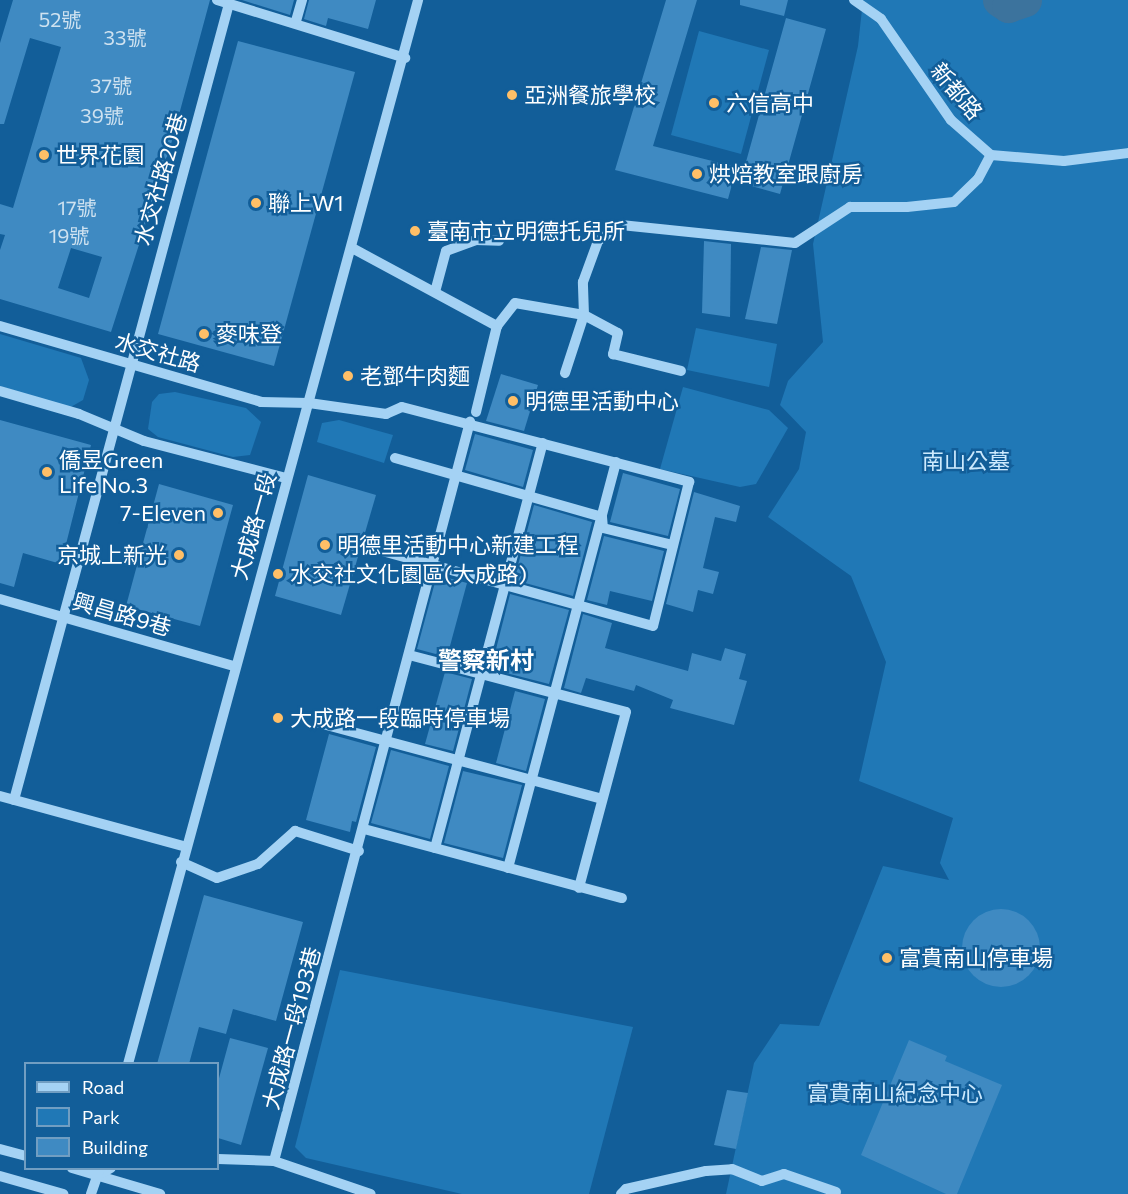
<!DOCTYPE html>
<html>
<head>
<meta charset="utf-8">
<style>
  body { margin:0 }
  #map { position:relative; width:1128px; height:1194px; overflow:hidden; background:#125e99; font-family:Commissioner,"Noto Sans TC",sans-serif }
  div>[style] { position:absolute }
  [style*='--x'] { left:calc(var(--x)*1px); top:calc(var(--y)*1px); width:calc(var(--w)*1px); rotate:calc(var(--a)*1deg) }
  .green>* { inset:0; background:#2078b6 }
  .river>* { height:33px; margin:-16.5px; padding:0 16.5px; transform-origin:16.5px; border-radius:16.5px; background:#3c739d }
  .building>* { inset:0; background:#3f8ac2 }
  .round { border-radius:50% }
  .minor>* { height:10px; margin:-5px; padding:0 5px; transform-origin:5px; border-radius:5px; background:#a4d2f4 }
  .dots>* { width:16px; height:16px; translate:-50% -50%; box-sizing:border-box; border:3px solid #125e99; border-radius:50% }
  span { translate:-50% -50%; white-space:nowrap; text-align:center; line-height:1.15; -webkit-text-stroke:5px #125e99; paint-order:stroke }
  .number-label { font-size:20px; color:#cfe2f0 }
  .number-label span { -webkit-text-stroke-width:0 }
  .street-label { font-size:22px; color:#fff }
  .poi-label { font-size:22px; color:#fff }
  .left { translate:0 -50%; text-align:left }
  .right { translate:-100% -50%; text-align:right }
  .park-label { font-size:22px; color:#cce9fd }
  .neighbourhood-label { font-size:24px; color:#fff; font-weight:700 }
  .legend { position:absolute; left:24px; top:1062px; width:195px; height:108px; box-sizing:border-box; background:#125e99; border:2px solid #719ec2; margin:0; padding:8px 10px; list-style:none; font-size:18px; color:#fff }
  .legend li { display:flex; align-items:center; gap:12px; height:30px }
  .legend b { width:30px; border:2px solid #719ec2 }
</style>
</head>
<body>
<div id="map">
  <div class="green">
    <div style="clip-path:polygon(863px 0,1128px 0,1128px 1194px,726px 1194px,754px 1063px,780px 1024px,819px 1026px,883px 866px,949px 880px,940px 863px,953px 818px,859px 781px,886px 662px,851px 576px,768px 517px,799px 469px,806px 432px,780px 405px,788px 381px,823px 342px,813px 244px,858px 46px)"></div>
    <div style="clip-path:polygon(699px 31px,769px 50px,741px 154px,671px 135px)"></div>
    <div style="clip-path:polygon(696px 328px,777px 344px,769px 387px,687px 370px)"></div>
    <div style="clip-path:polygon(0 334px,81px 358px,89px 380px,83px 400px,69px 408px,0 386px)"></div>
    <div style="clip-path:polygon(683px 387px,769px 410px,788px 428px,756px 484px,740px 487px,660px 469px)"></div>
    <div style="clip-path:polygon(175px 392px,246px 408px,261px 422px,250px 455px,233px 457px,158px 437px,148px 429px,152px 402px,159px 394px)"></div>
    <div style="clip-path:polygon(339px 420px,393px 435px,384px 463px,317px 442px,322px 423px)"></div>
    <div style="clip-path:polygon(340px 970px,633px 1027px,589px 1194px,462px 1194px,306px 1158px,295px 1147px)"></div>
  </div>
  <div class="river">
    <div style="--x:999;--y:0;--w:11;--a:34"></div>
    <div style="--x:1008;--y:6;--w:18;--a:-19"></div>
  </div>
  <div class="building">
    <div style="clip-path:polygon(evenodd,13px 0,210px 0,170px 148px,111px 332px,0 299px,0 250px,5px 235px,0 234px,0 204px,13px 208px,61px 47px,30px 38px,4px 124px,0 124px,0 43px,13px 0,71px 248px,102px 257px,89px 298px,58px 288px,71px 248px)"></div>
    <div style="clip-path:polygon(242px 0,294px 0,290px 15px)"></div>
    <div style="clip-path:polygon(309px 0,376px 0,368px 29px,328px 18px,326px 26px,304px 19px)"></div>
    <div style="clip-path:polygon(666px 0,697px 0,653px 146px,744px 169px,786px 18px,826px 29px,780px 194px,733px 181px,728px 199px,615px 170px)"></div>
    <div style="clip-path:polygon(740px 0,788px 0,784px 16px,740px 5px)"></div>
    <div style="clip-path:polygon(238px 41px,355px 72px,274px 366px,158px 334px)"></div>
    <div style="clip-path:polygon(704px 241px,731px 244px,730px 317px,702px 313px)"></div>
    <div style="clip-path:polygon(761px 247px,792px 250px,777px 324px,745px 319px)"></div>
    <div style="clip-path:polygon(501px 374px,538px 385px,524px 431px,486px 421px)"></div>
    <div style="clip-path:polygon(0 420px,91px 445px,61px 564px,23px 553px,14px 587px,0 583px)"></div>
    <div style="clip-path:polygon(475px 434px,533px 450px,523px 487px,465px 470px)"></div>
    <div style="clip-path:polygon(623px 473px,680px 489px,668px 536px,610px 522px)"></div>
    <div style="clip-path:polygon(308px 475px,376px 495px,341px 615px,275px 596px)"></div>
    <div style="clip-path:polygon(159px 484px,233px 505px,200px 626px,126px 606px)"></div>
    <div style="clip-path:polygon(694px 492px,740px 506px,736px 522px,715px 517px,703px 568px,719px 572px,713px 594px,698px 590px,693px 612px,666px 604px)"></div>
    <div style="clip-path:polygon(534px 505px,592px 522px,573px 596px,514px 580px)"></div>
    <div style="clip-path:polygon(604px 536px,664px 551px,652px 601px,610px 591px,607px 605px,587px 600px)"></div>
    <div style="clip-path:polygon(437px 575px,467px 583px,447px 657px,417px 649px)"></div>
    <div style="clip-path:polygon(510px 594px,569px 610px,549px 684px,491px 669px)"></div>
    <div style="clip-path:polygon(583px 614px,612px 623px,605px 648px,688px 671px,692px 653px,721px 661px,725px 648px,746px 654px,739px 679px,747px 681px,734px 725px,670px 708px,673px 700px,636px 685px,634px 691px,586px 678px,581px 693px,564px 688px)"></div>
    <div style="clip-path:polygon(445px 672px,472px 679px,453px 751px,425px 744px)"></div>
    <div style="clip-path:polygon(515px 691px,545px 699px,526px 771px,496px 763px)"></div>
    <div style="clip-path:polygon(329px 734px,376px 747px,356px 822px,352px 821px,350px 832px,306px 820px)"></div>
    <div style="clip-path:polygon(391px 750px,449px 766px,430px 839px,371px 823px)"></div>
    <div style="clip-path:polygon(463px 771px,522px 785px,503px 858px,444px 843px)"></div>
    <div style="clip-path:polygon(204px 895px,303px 922px,276px 1021px,233px 1009px,226px 1034px,199px 1027px,189px 1064px,157px 1064px)"></div>
    <div class="round" style="left:962px;top:909px;width:78px;height:78px"></div>
    <div style="clip-path:polygon(230px 1038px,268px 1048px,241px 1145px,218px 1138px,218px 1082px)"></div>
    <div style="clip-path:polygon(909px 1040px,947px 1056px,945px 1061px,1002px 1085px,957px 1194px,946px 1194px,861px 1155px)"></div>
    <div style="clip-path:polygon(727px 1090px,748px 1093px,736px 1149px,714px 1145px)"></div>
  </div>
  <div class="minor">
    <div style="--x:217;--y:0;--w:197;--a:17.1"></div>
    <div style="--x:854;--y:0;--w:33;--a:35"></div>
    <div style="--x:881;--y:19;--w:123;--a:55.3"></div>
    <div style="--x:951;--y:120;--w:53;--a:41.2"></div>
    <div style="--x:991;--y:155;--w:73;--a:4.7"></div>
    <div style="--x:1064;--y:161;--w:64;--a:-7.1"></div>
    <div style="--x:296;--y:21;--w:22;--a:-74"></div>
    <div style="--x:352;--y:248;--w:165;--a:28.3"></div>
    <div style="--x:497;--y:326;--w:29;--a:-52"></div>
    <div style="--x:515;--y:303;--w:70;--a:9.9"></div>
    <div style="--x:584;--y:315;--w:33;--a:-92"></div>
    <div style="--x:583;--y:282;--w:44;--a:-69.9"></div>
    <div style="--x:598;--y:241;--w:28;--a:-35"></div>
    <div style="--x:621;--y:225;--w:175;--a:5.9"></div>
    <div style="--x:795;--y:243;--w:66;--a:-33.2"></div>
    <div style="--x:850;--y:207;--w:57;--a:0"></div>
    <div style="--x:907;--y:207;--w:47;--a:-6.1"></div>
    <div style="--x:954;--y:202;--w:33;--a:-44"></div>
    <div style="--x:978;--y:179;--w:27;--a:-62"></div>
    <div style="--x:435;--y:292;--w:42;--a:-75"></div>
    <div style="--x:446;--y:251;--w:32;--a:-20"></div>
    <div style="--x:476;--y:240;--w:23;--a:2"></div>
    <div style="--x:0;--y:326;--w:272;--a:16.2"></div>
    <div style="--x:261;--y:402;--w:48;--a:1.2"></div>
    <div style="--x:309;--y:403;--w:78;--a:8.1"></div>
    <div style="--x:386;--y:414;--w:17;--a:-24"></div>
    <div style="--x:402;--y:407;--w:297;--a:14.6"></div>
    <div style="--x:689;--y:482;--w:148;--a:104"></div>
    <div style="--x:653;--y:626;--w:296;--a:-164.5"></div>
    <div style="--x:565;--y:373;--w:61;--a:-71.9"></div>
    <div style="--x:584;--y:315;--w:38;--a:28"></div>
    <div style="--x:618;--y:333;--w:22;--a:103"></div>
    <div style="--x:613;--y:354;--w:70;--a:14"></div>
    <div style="--x:0;--y:391;--w:82;--a:16.2"></div>
    <div style="--x:79;--y:414;--w:70;--a:22.6"></div>
    <div style="--x:144;--y:441;--w:147;--a:14.6"></div>
    <div style="--x:476;--y:412;--w:89;--a:-76.3"></div>
    <div style="--x:395;--y:458;--w:215;--a:15.9"></div>
    <div style="--x:602;--y:517;--w:11;--a:85"></div>
    <div style="--x:603;--y:528;--w:72;--a:13.7"></div>
    <div style="--x:0;--y:599;--w:243;--a:16"></div>
    <div style="--x:409;--y:655;--w:224;--a:14.7"></div>
    <div style="--x:626;--y:712;--w:182;--a:105"></div>
    <div style="--x:319;--y:723;--w:293;--a:15"></div>
    <div style="--x:0;--y:796;--w:193;--a:15.3"></div>
    <div style="--x:14;--y:800;--w:825;--a:-74.89"></div>
    <div style="--x:364;--y:829;--w:267;--a:15"></div>
    <div style="--x:435;--y:848;--w:419;--a:-75.1"></div>
    <div style="--x:181;--y:862;--w:39;--a:24"></div>
    <div style="--x:217;--y:878;--w:43;--a:-18.9"></div>
    <div style="--x:258;--y:864;--w:50;--a:-41.7"></div>
    <div style="--x:295;--y:831;--w:67;--a:17.4"></div>
    <div style="--x:508;--y:868;--w:420;--a:-75.1"></div>
    <div style="--x:128;--y:1064;--w:1103;--a:-74.75"></div>
    <div style="--x:0;--y:1149;--w:27;--a:15"></div>
    <div style="--x:218;--y:1159;--w:56;--a:2"></div>
    <div style="--x:274;--y:1161;--w:765;--a:-75.15"></div>
    <div style="--x:274;--y:1161;--w:102;--a:18.8"></div>
    <div style="--x:72;--y:1168;--w:92;--a:16.5"></div>
    <div style="--x:0;--y:1176;--w:66;--a:15.9"></div>
    <div style="--x:97;--y:1176;--w:16;--a:-30"></div>
    <div style="--x:91;--y:1194;--w:28;--a:-71"></div>
    <div style="--x:621;--y:1194;--w:7;--a:-45"></div>
    <div style="--x:626;--y:1189;--w:82;--a:-12.7"></div>
    <div style="--x:706;--y:1171;--w:26;--a:-4"></div>
    <div style="--x:732;--y:1169;--w:32;--a:22"></div>
    <div style="--x:762;--y:1181;--w:23;--a:-18"></div>
    <div style="--x:784;--y:1174;--w:55;--a:19.1"></div>
  </div>
  <div class="dots">
    <div style="left:512px;top:95px;background:#ffbf67"></div>
    <div style="left:714px;top:103px;background:#ffbf67"></div>
    <div style="left:44px;top:155px;background:#ffbf67"></div>
    <div style="left:697px;top:174px;background:#ffbf67"></div>
    <div style="left:256px;top:203px;background:#ffbf67"></div>
    <div style="left:415px;top:231px;background:#ffbf67"></div>
    <div style="left:204px;top:334px;background:#ffbf67"></div>
    <div style="left:348px;top:376px;background:#ffbf67"></div>
    <div style="left:513px;top:401px;background:#ffbf67"></div>
    <div style="left:47px;top:472px;background:#ffbf67"></div>
    <div style="left:218px;top:513px;background:#ffbf67"></div>
    <div style="left:325px;top:545px;background:#ffbf67"></div>
    <div style="left:179px;top:555px;background:#ffbf67"></div>
    <div style="left:278px;top:574px;background:#ffbf67"></div>
    <div style="left:278px;top:718px;background:#ffbf67"></div>
    <div style="left:887px;top:958px;background:#ffbf67"></div>
  </div>
  <div class="number-label">
    <span style="left:60px;top:19px">52號</span>
    <span style="left:125px;top:37px">33號</span>
    <span style="left:111px;top:85px">37號</span>
    <span style="left:102px;top:115px">39號</span>
    <span style="left:77px;top:207px">17號</span>
    <span style="left:69px;top:235px">19號</span>
  </div>
  <div class="street-label">
    <span style="left:957px;top:91px;rotate:50deg">新都路</span>
    <span style="left:160px;top:179px;rotate:-74deg">水交社路20巷</span>
    <span style="left:158px;top:352px;rotate:16deg">水交社路</span>
    <span style="left:253px;top:526px;rotate:-74deg">大成路一段</span>
    <span style="left:122px;top:614px;rotate:16deg">興昌路9巷</span>
    <span style="left:291px;top:1028px;rotate:-75deg">大成路一段193巷</span>
  </div>
  <div class="poi-label">
    <span class="left" style="left:524px;top:95px">亞洲餐旅學校</span>
    <span class="left" style="left:726px;top:103px">六信高中</span>
    <span class="left" style="left:56px;top:155px">世界花園</span>
    <span class="left" style="left:709px;top:174px">烘焙教室跟廚房</span>
    <span class="left" style="left:268px;top:203px">聯上W1</span>
    <span class="left" style="left:427px;top:231px">臺南市立明德托兒所</span>
    <span class="left" style="left:216px;top:334px">麥味登</span>
    <span class="left" style="left:360px;top:376px">老鄧牛肉麵</span>
    <span class="left" style="left:525px;top:401px">明德里活動中心</span>
    <span class="left" style="left:59px;top:472px">僑昱Green<br>Life No.3</span>
    <span class="right" style="left:206px;top:513px">7-Eleven</span>
    <span class="left" style="left:337px;top:545px">明德里活動中心新建工程</span>
    <span class="right" style="left:167px;top:555px">京城上新光</span>
    <span class="left" style="left:290px;top:574px">水交社文化園區(大成路)</span>
    <span class="left" style="left:290px;top:718px">大成路一段臨時停車場</span>
    <span class="left" style="left:899px;top:958px">富貴南山停車場</span>
  </div>
  <div class="park-label">
    <span style="left:966px;top:461px">南山公墓</span>
    <span style="left:895px;top:1093px">富貴南山紀念中心</span>
  </div>
  <div class="neighbourhood-label">
    <span style="left:486px;top:660px">警察新村</span>
  </div>
  <ul class="legend">
  <li><b style="height:8px;background:#a4d2f4"></b>Road</li>
  <li><b style="height:16px;background:#2078b6"></b>Park</li>
  <li><b style="height:16px;background:#3f8ac2"></b>Building</li>
  </ul>
</div>
</body>
</html>
